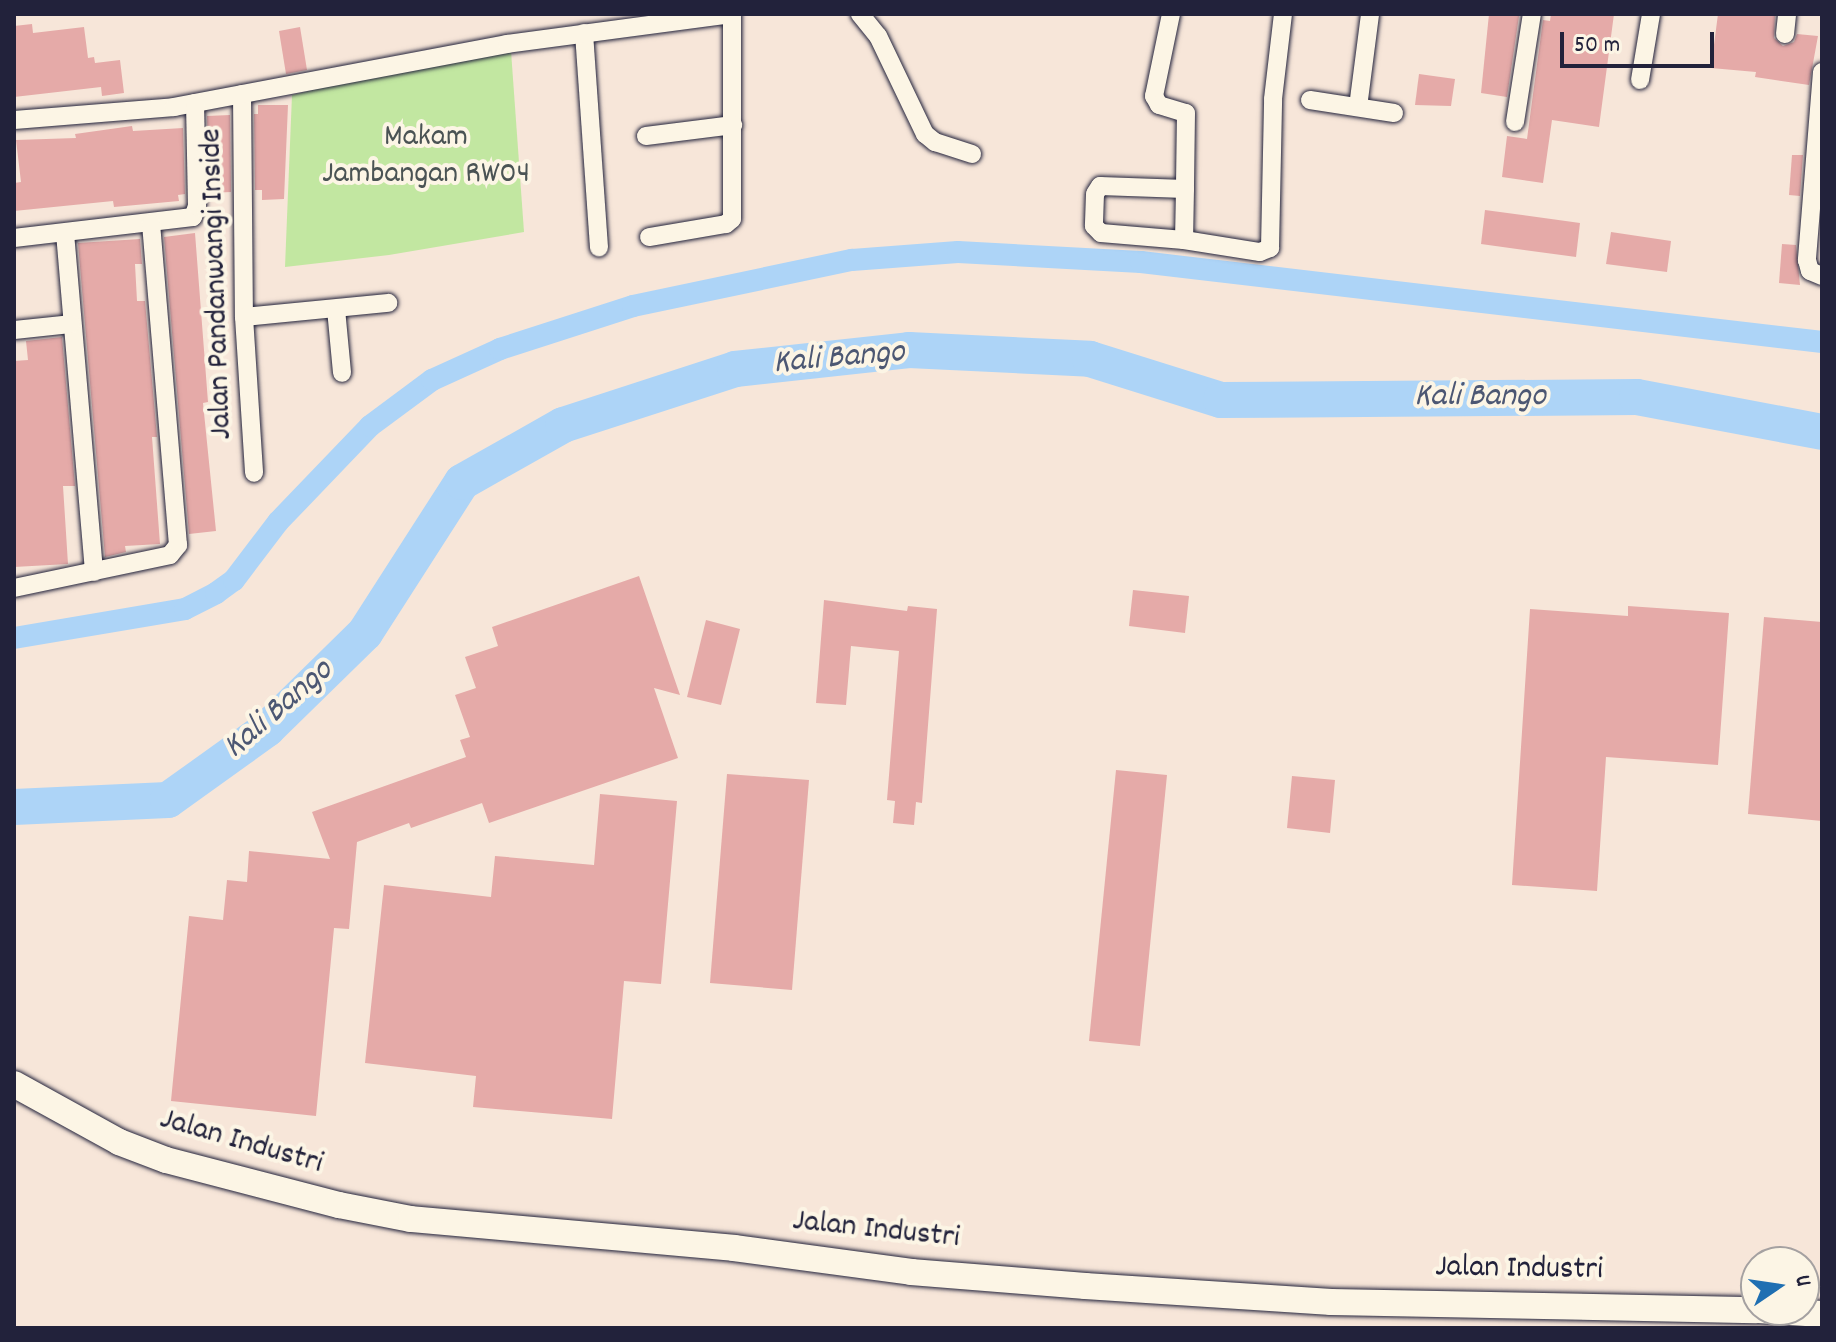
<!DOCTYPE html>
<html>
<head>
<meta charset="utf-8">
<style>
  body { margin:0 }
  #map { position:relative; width:1836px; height:1342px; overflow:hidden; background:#f7e6d9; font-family:Dekko,sans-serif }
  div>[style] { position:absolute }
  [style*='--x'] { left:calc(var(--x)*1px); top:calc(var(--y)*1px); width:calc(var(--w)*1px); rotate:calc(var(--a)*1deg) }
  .green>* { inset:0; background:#c2e7a1 }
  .canal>* { height:22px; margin:-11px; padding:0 11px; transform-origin:11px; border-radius:11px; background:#add4f7 }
  .river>* { height:36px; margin:-18px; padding:0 18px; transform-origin:18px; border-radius:18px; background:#add4f7 }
  .building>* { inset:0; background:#e5aaa8 }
  .roads { filter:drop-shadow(0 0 2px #22223b) drop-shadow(0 0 2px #22223b) }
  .street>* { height:18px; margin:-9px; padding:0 9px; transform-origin:9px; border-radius:9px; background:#fcf5e5 }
  .secondary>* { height:26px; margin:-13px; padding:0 13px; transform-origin:13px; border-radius:13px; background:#fcf5e5 }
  span { translate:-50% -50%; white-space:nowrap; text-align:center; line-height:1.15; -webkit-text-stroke:8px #fcf5e5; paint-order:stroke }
  .park-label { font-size:32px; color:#4a5354 }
  .street-label { font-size:32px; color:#22223b }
  .water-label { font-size:34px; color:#4c5773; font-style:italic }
  .frame { position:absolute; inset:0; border:16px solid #22223b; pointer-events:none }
  .north { position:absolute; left:1740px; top:1246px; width:80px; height:80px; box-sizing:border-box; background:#fcf5e5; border:2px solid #a5a1a1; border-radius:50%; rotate:77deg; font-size:22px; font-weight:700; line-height:32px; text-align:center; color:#22223b }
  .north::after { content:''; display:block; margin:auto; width:28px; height:36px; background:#1f6fb2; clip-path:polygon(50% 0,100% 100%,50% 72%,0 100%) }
  .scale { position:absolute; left:1560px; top:32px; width:154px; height:36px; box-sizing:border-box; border:4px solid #22223b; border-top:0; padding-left:10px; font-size:24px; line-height:28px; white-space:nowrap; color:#22223b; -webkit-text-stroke:6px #fcf5e5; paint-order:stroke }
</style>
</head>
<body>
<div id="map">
  <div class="green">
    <div style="clip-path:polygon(511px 51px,524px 232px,389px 255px,285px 267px,292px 95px,365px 77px)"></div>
  </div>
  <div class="canal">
    <div style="--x:14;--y:638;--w:173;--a:-9.6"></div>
    <div style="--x:185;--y:609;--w:35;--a:-27"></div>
    <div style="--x:216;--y:593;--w:22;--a:-36"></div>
    <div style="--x:234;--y:580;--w:73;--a:-52.8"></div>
    <div style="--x:278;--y:522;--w:133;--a:-46.2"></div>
    <div style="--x:370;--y:426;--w:77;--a:-36.6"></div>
    <div style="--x:432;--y:380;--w:75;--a:-24.5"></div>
    <div style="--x:500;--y:349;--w:140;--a:-17.9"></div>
    <div style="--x:633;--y:306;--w:224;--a:-11.9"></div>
    <div style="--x:852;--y:260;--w:106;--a:-4.3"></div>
    <div style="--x:958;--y:252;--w:183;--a:3.1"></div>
    <div style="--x:1141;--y:262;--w:686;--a:6.7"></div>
  </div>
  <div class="river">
    <div style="--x:14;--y:807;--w:154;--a:-2.6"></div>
    <div style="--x:168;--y:800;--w:122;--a:-35.6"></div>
    <div style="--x:267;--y:729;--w:137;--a:-44.4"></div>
    <div style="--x:365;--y:633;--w:179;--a:-57.3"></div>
    <div style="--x:462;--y:482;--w:116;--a:-29.4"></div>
    <div style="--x:563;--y:425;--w:181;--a:-18"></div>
    <div style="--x:735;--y:369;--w:175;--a:-6.2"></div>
    <div style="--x:909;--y:350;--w:181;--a:2.8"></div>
    <div style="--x:1090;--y:359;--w:137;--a:17.4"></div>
    <div style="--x:1221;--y:400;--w:416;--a:-0.4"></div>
    <div style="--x:1637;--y:397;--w:188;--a:10.7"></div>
  </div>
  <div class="building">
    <div style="clip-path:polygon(1489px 14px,1519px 16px,1507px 97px,1481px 93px)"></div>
    <div style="clip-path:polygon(1551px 14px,1614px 14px,1599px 127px,1552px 120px,1543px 183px,1502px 177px,1507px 136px,1527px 139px,1543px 20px,1550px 21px)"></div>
    <div style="clip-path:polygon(1718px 14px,1775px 14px,1774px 38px,1783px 46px,1794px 42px,1797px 34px,1818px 36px,1809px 85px,1755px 77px,1756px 72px,1711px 68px)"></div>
    <div style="clip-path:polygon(32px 24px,33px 33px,84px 27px,88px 58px,94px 57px,95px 63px,120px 60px,124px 93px,102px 96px,101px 87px,14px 97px,14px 26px)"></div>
    <div style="clip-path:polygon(300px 27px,307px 70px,286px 74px,279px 31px)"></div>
    <div style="clip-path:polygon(1419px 74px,1455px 79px,1451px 106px,1415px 105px)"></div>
    <div style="clip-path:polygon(258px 105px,288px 105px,284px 199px,262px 200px,262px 190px,255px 190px,254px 114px,258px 114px)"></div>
    <div style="clip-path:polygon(230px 115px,231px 192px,209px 193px,207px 116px)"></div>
    <div style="clip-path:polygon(132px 126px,133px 131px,183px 128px,185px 194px,178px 195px,179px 201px,114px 207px,113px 201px,14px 211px,14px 183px,21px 182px,16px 140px,76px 138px,75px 134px)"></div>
    <div style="clip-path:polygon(1792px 155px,1803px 155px,1800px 196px,1789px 195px)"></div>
    <div style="clip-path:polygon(1485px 210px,1580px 223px,1576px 257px,1481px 244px)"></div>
    <div style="clip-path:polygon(1611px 232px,1671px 241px,1667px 272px,1606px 264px)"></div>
    <div style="clip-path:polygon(195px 233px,208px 402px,203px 403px,216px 531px,189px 534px,164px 237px)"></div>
    <div style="clip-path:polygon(140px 239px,142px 264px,135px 264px,137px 301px,145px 301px,157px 437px,152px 437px,160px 544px,125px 546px,126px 552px,105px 557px,78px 243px)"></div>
    <div style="clip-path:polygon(1782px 244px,1796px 245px,1800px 285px,1779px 283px)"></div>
    <div style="clip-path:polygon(62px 337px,75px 486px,63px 486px,68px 564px,14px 567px,14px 361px,28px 360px,26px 341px)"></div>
    <div style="clip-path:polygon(639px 576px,680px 695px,654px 688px,678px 758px,489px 823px,482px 803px,411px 828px,409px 823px,357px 842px,349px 929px,334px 928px,316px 1116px,171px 1101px,189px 916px,223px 920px,227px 880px,247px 882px,249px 851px,330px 859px,312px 812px,466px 757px,460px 740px,470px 737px,455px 695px,476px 688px,465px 657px,498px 646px,492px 627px)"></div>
    <div style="clip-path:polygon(1133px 590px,1189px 596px,1185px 633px,1129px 626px)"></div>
    <div style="clip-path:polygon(824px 600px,907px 611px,908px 606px,937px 609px,922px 803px,916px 802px,914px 825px,893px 823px,895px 801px,887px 800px,899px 651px,851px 646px,846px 705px,816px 703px)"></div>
    <div style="clip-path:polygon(1628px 606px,1729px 613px,1718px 765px,1606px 757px,1597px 891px,1512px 885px,1530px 609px,1628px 616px)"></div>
    <div style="clip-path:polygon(1764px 617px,1822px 622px,1822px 821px,1748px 814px)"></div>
    <div style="clip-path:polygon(706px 620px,740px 629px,721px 705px,687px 697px)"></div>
    <div style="clip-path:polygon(1116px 770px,1167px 775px,1140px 1046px,1089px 1041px)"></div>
    <div style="clip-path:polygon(727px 774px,809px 780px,792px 990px,710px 983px)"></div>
    <div style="clip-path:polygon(1292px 776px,1335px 780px,1330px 833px,1287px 828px)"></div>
    <div style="clip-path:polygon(600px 794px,677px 801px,661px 984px,624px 981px,612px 1119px,473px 1107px,476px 1076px,365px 1063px,384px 885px,491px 897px,495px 856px,594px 865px)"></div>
  </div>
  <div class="roads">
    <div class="street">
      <div style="--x:860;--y:14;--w:28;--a:51"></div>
      <div style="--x:878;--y:36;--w:109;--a:64.4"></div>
      <div style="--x:925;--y:134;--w:13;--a:39"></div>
      <div style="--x:935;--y:142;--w:39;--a:18"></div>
      <div style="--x:1171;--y:14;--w:84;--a:101.7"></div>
      <div style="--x:1154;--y:96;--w:10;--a:61"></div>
      <div style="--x:1159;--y:105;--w:28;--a:17"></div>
      <div style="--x:1186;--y:113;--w:76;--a:90.8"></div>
      <div style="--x:1185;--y:189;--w:85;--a:-178"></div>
      <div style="--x:1100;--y:186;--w:9;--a:122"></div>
      <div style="--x:1095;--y:194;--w:32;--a:92"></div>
      <div style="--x:1094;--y:226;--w:10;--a:45"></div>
      <div style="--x:1101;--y:233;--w:83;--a:4.8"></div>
      <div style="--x:584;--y:33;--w:215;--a:86"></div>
      <div style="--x:1785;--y:34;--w:20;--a:-84"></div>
      <div style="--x:1822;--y:72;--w:189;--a:94.6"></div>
      <div style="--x:1807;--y:260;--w:11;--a:75"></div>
      <div style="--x:1810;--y:271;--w:13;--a:23"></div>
      <div style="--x:1640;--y:80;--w:67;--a:-80.5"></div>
      <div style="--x:242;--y:94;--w:223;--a:89.5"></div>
      <div style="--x:244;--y:317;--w:156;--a:86.3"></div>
      <div style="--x:1310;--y:100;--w:85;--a:8.8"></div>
      <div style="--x:1358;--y:107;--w:94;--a:-82.6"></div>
      <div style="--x:14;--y:120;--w:161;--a:-4.6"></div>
      <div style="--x:174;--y:107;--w:339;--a:-10.7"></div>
      <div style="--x:507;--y:44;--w:227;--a:-7.6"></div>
      <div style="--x:732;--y:14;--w:205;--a:90"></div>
      <div style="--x:732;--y:219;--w:8;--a:140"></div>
      <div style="--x:726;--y:224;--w:78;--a:170.4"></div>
      <div style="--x:1515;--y:122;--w:109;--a:-81.1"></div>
      <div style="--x:646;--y:136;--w:88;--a:-7.2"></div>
      <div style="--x:1185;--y:189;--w:51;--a:91.1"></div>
      <div style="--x:1184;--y:240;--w:77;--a:9"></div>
      <div style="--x:1260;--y:252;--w:11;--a:-22"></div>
      <div style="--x:1270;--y:248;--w:149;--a:-88.8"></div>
      <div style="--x:1273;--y:99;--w:86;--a:-83.3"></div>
      <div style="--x:65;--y:233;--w:340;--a:85.1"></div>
      <div style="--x:14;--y:238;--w:180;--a:-6.7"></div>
      <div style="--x:193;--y:217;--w:12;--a:-70"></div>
      <div style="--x:197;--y:206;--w:103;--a:-91.1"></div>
      <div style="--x:336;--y:309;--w:64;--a:84.6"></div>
      <div style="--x:244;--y:317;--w:145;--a:-5.6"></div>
      <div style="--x:14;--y:330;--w:57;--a:-6"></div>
      <div style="--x:14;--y:588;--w:159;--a:-11.9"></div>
      <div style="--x:170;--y:555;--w:13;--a:-51"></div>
      <div style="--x:178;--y:545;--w:322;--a:-94.8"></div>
    </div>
    <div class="secondary">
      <div style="--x:14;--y:1084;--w:120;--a:28.9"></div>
      <div style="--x:119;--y:1142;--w:50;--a:21"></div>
      <div style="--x:166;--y:1160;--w:179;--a:14.6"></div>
      <div style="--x:339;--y:1205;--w:73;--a:11"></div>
      <div style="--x:411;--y:1219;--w:324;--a:5.1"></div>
      <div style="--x:734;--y:1248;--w:179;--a:7.7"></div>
      <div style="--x:911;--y:1272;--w:175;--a:4.6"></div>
      <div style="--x:1085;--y:1286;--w:247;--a:3.7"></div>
      <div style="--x:1331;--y:1302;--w:425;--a:1.1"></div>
      <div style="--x:1758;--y:1310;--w:64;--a:3.6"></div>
    </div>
  </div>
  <div class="park-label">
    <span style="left:426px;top:157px">Makam<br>Jambangan RW04</span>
  </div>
  <div class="street-label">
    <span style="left:218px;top:284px;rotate:-92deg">Jalan Pandanwangi Inside</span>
    <span style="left:241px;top:1143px;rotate:16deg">Jalan Industri</span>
    <span style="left:876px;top:1231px;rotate:6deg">Jalan Industri</span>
    <span style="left:1519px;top:1270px;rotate:1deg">Jalan Industri</span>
  </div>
  <div class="water-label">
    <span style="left:839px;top:359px;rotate:-5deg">Kali Bango</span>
    <span style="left:1480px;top:398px">Kali Bango</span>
    <span style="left:279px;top:710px;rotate:-41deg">Kali Bango</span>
  </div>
  <div class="frame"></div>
  <div class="north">U</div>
  <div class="scale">50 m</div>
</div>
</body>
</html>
